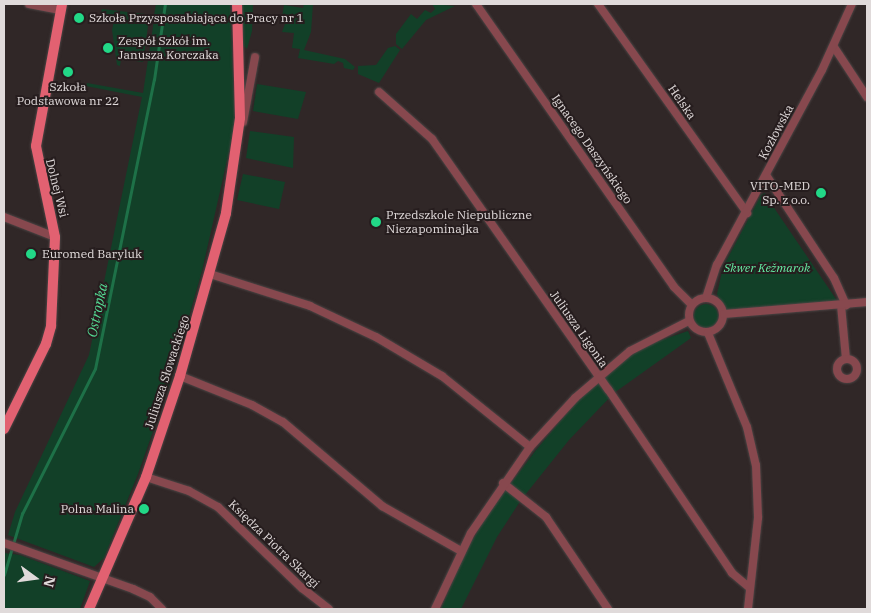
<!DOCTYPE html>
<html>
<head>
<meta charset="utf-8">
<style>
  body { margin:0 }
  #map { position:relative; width:871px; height:613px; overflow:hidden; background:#302727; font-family:"IBM Plex Serif",serif }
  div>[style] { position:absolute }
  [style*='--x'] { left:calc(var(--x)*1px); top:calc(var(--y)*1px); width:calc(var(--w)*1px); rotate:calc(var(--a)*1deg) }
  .green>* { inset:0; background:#124028 }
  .round { border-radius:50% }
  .stream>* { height:2.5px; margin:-1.25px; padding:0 1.25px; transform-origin:1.25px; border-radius:1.25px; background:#1e7148 }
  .roads { filter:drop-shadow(0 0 1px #4c4444) drop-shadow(0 0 1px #4c4444) }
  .minor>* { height:8px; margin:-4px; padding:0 4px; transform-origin:4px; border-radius:4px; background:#87484e }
  .minor>.ring { margin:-4px; padding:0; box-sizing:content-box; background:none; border:8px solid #87484e; border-radius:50% }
  .major>* { height:10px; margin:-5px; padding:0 5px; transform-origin:5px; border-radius:5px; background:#e26171 }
  .dots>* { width:14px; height:14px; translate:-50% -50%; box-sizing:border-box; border:2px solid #261d1e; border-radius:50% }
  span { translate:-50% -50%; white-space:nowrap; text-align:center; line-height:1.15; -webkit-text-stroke:4px #261d1e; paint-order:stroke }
  .poi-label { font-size:12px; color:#e0dada }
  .left { translate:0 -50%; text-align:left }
  .right { translate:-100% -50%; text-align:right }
  .street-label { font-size:12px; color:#e0dada }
  .park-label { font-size:12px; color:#66efa5; font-style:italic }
  .water-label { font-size:14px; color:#55df96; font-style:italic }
  .frame { position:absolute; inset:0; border:5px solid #e0dada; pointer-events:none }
  .north { position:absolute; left:10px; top:553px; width:50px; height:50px; -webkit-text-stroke:4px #261d1e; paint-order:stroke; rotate:104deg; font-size:14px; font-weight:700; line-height:20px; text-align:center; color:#e0dada }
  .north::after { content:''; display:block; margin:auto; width:18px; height:22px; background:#e0dada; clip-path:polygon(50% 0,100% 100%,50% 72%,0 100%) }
</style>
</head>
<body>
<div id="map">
  <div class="green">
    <div style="clip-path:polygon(156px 4px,230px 4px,235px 125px,202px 271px,170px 383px,138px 474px,104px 558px,94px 567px,8px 535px,15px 512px,89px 355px,142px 97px,86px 86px,87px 83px,143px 93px,154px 20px,149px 19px,143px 62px,121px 59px,120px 66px,117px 65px,112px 30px,115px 16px,101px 13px,102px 9px,154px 15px)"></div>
    <div style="clip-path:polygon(242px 4px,253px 4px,252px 31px,247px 49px,243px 45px)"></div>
    <div style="clip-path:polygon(304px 4px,313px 4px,311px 32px,304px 50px,345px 59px,355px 67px,353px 70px,344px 68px,343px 63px,338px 61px,334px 64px,298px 58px,300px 49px,292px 48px,294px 33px,282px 32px,285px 24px,281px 23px,284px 5px,303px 8px)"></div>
    <div style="clip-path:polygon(432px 4px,455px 6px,426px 20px,402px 49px,396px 44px,396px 34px,411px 14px,417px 19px,425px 10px,431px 13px,435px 9px)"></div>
    <div style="clip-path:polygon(395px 46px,400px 50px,379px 83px,358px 74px,358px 66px,376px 65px,388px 48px)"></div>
    <div style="clip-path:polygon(257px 84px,306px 92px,298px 119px,253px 111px)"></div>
    <div style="clip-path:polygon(250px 131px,294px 137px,293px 168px,246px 158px)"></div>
    <div style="clip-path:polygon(243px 174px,285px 182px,279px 209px,237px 200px)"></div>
    <div style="clip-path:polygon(765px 193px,766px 196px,838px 302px,725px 311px,717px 294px,723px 267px,761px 195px)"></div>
    <div class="round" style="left:694px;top:304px;width:24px;height:24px"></div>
    <div style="clip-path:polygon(688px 331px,691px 338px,614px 393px,569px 440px,521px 500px,497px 537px,461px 609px,441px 609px,465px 553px,488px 514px,536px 450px,579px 399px,630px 356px,647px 345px)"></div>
    <div style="clip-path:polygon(4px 553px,20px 555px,90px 581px,80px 609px,4px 609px)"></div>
  </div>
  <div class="stream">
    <div style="--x:4;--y:575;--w:64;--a:-73.6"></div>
    <div style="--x:22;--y:514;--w:162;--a:-63.3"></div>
    <div style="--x:95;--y:369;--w:295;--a:-78.5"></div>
    <div style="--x:154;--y:80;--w:77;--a:-81.8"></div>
  </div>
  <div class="roads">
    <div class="minor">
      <div style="--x:29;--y:4;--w:33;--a:11"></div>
      <div style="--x:476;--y:4;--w:345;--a:55"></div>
      <div style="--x:674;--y:287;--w:25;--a:45"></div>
      <div style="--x:598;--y:4;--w:257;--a:54.5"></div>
      <div style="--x:834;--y:47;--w:60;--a:56.6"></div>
      <div style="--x:379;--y:92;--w:71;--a:41.6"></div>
      <div style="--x:432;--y:139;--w:306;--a:54.9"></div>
      <div style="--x:608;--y:389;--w:222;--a:56"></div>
      <div style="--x:732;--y:573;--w:23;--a:40"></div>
      <div style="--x:243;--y:122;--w:66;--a:-79.5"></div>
      <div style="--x:766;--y:175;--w:123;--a:56.6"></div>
      <div style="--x:834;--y:278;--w:30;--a:66"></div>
      <div style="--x:4;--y:217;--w:55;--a:21.4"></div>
      <div style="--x:210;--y:274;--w:105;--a:17.7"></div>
      <div style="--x:310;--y:306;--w:73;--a:25.2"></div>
      <div style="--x:376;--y:337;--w:77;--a:30.6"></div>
      <div style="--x:442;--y:376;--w:113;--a:38.9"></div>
      <div class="ring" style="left:689px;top:298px;width:26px;height:26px"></div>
      <div style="--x:706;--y:298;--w:35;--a:-72"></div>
      <div style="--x:717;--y:265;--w:221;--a:-61.7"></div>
      <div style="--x:822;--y:70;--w:72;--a:-65.6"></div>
      <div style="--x:841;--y:305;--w:54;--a:84.7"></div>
      <div style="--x:724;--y:314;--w:144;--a:-4.8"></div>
      <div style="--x:708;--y:333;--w:102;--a:67.5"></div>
      <div style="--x:747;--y:427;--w:39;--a:77"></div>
      <div style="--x:756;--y:465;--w:53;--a:87.8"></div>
      <div style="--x:758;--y:518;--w:92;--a:96.3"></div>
      <div class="ring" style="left:837px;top:359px;width:12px;height:12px"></div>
      <div style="--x:180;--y:376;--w:78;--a:21.9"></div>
      <div style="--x:252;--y:405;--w:35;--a:29"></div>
      <div style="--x:283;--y:422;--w:130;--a:40.3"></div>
      <div style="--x:382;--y:506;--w:91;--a:29.7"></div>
      <div style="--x:146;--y:477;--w:45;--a:18"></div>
      <div style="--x:189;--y:491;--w:33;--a:29"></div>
      <div style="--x:218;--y:507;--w:117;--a:44"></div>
      <div style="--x:302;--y:588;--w:34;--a:38"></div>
      <div style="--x:503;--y:483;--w:55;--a:38.3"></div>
      <div style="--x:546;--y:517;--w:111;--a:56"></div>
      <div style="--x:4;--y:543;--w:137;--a:19.6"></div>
      <div style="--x:133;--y:589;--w:19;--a:25"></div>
      <div style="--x:150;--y:597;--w:17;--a:45"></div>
      <div style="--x:435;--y:609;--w:84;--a:-64.7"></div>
      <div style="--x:471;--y:533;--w:104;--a:-55.5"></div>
      <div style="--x:530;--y:447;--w:67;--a:-47.4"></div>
      <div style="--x:575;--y:398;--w:72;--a:-40.5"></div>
      <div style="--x:630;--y:351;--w:66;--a:-27"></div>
    </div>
    <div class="major">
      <div style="--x:4;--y:429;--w:95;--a:-63.7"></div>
      <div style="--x:46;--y:344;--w:19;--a:-74"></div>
      <div style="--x:51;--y:326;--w:89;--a:-87.4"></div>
      <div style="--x:55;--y:237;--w:93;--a:-101.8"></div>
      <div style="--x:36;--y:146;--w:144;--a:-79.6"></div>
      <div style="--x:89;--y:609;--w:144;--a:-66.6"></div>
      <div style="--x:146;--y:477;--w:107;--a:-71.4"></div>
      <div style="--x:180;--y:376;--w:169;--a:-74.2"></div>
      <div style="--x:226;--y:213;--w:96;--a:-81.6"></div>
      <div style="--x:240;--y:118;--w:114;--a:-91.5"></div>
    </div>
  </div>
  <div class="dots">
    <div style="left:79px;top:18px;background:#22d887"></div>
    <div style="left:108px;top:48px;background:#22d887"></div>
    <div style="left:68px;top:72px;background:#22d887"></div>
    <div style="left:821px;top:193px;background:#22d887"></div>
    <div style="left:376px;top:222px;background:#22d887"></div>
    <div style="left:31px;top:254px;background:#22d887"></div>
    <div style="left:144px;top:509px;background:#22d887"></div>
  </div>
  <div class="poi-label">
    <span class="left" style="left:89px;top:18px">Szkoła Przysposabiająca do Pracy nr 1</span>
    <span class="left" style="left:118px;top:48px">Zespół Szkół im.<br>Janusza Korczaka</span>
    <span style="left:68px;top:94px">Szkoła<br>Podstawowa nr 22</span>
    <span class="right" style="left:810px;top:193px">VITO-MED<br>Sp. z o.o.</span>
    <span class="left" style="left:386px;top:222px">Przedszkole Niepubliczne<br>Niezapominajka</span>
    <span class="left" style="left:42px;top:254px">Euromed Baryluk</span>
    <span class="right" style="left:134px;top:509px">Polna Malina</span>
  </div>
  <div class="street-label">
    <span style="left:682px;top:102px;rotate:55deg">Helska</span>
    <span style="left:776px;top:132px;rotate:-62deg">Kozłowska</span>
    <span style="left:592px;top:149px;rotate:55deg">Ignacego Daszyńskiego</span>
    <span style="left:57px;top:188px;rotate:76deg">Dolnej Wsi</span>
    <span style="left:579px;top:329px;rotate:55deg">Juliusza Ligonia</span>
    <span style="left:167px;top:372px;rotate:-72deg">Juliusza Słowackiego</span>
    <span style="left:274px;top:544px;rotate:44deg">Księdza Piotra Skargi</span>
  </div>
  <div class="park-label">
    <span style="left:767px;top:268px">Skwer Kežmarok</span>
  </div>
  <div class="water-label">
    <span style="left:97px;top:310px;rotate:-78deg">Ostropka</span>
  </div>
  <div class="frame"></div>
  <div class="north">N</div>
</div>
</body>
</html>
